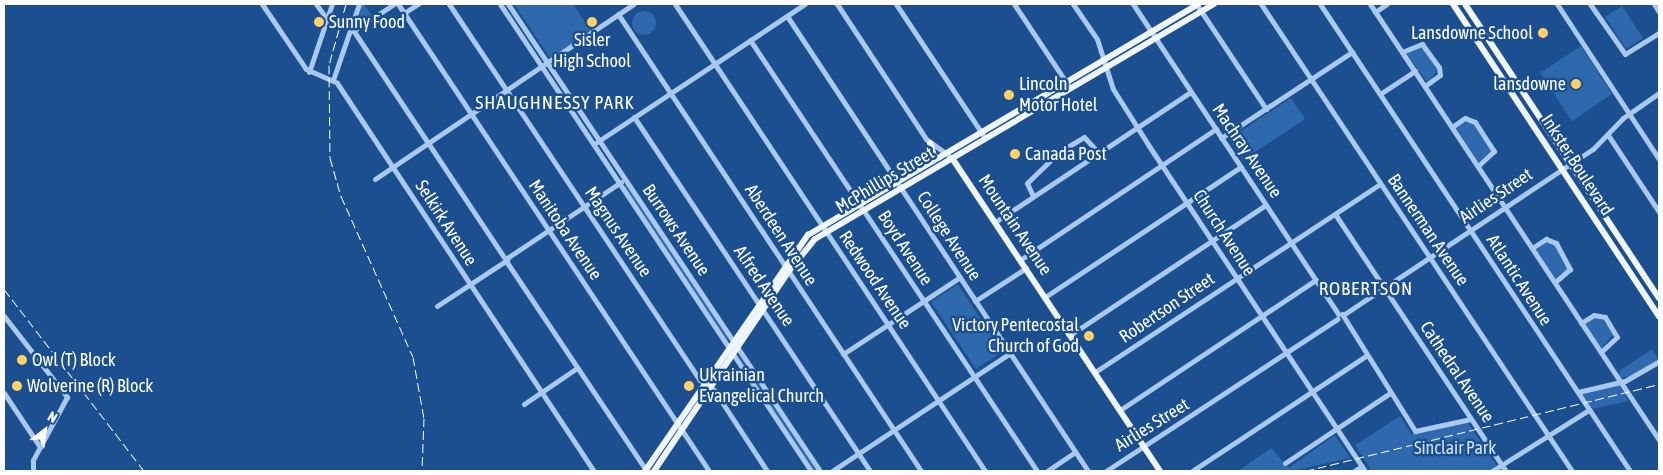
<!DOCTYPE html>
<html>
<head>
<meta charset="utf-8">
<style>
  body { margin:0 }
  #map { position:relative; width:1663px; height:475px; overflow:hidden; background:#1b4f8f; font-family:"Asap Condensed",sans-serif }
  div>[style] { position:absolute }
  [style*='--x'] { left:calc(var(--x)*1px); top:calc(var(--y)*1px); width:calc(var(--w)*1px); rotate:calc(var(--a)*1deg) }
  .green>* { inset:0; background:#2e69ad }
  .round { border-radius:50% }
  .minor>* { height:5px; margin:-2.5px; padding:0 2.5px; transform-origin:2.5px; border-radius:2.5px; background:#a9c9ee }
  .major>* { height:6px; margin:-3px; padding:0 3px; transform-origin:3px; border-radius:3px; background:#f0f6ff }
  .rail>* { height:1px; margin-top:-0.5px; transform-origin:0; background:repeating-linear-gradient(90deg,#fff 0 9px,transparent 0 13px) }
  .dots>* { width:14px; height:14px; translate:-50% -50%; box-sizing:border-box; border:2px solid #1b4f8f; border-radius:50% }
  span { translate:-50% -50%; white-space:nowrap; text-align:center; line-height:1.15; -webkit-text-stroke:5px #1b4f8f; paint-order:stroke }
  .poi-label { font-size:18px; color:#fff }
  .left { translate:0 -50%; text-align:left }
  .right { translate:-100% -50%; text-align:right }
  .street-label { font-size:18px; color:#fff }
  .park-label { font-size:18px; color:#cfe3fa }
  .neighbourhood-label { font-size:19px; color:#fff; letter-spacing:1px }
  .frame { position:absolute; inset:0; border:5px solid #fff; pointer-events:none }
  .north { position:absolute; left:20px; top:405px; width:50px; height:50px; -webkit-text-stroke:4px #1b4f8f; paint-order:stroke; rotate:30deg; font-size:14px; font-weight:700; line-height:20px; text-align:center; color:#fff }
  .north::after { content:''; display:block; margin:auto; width:18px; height:22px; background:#fff; clip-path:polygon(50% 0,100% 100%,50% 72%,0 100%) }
</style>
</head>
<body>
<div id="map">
  <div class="green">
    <div style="clip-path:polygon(364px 4px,372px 16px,357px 25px,361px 6px)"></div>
    <div style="clip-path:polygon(514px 4px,573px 4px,591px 31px,550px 58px)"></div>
    <div style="clip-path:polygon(1622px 6px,1643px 38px,1626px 49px,1605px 17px)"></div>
    <div class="round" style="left:632px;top:11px;width:24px;height:24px"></div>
    <div style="clip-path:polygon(1420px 45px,1438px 69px,1428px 83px,1406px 53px)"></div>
    <div style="clip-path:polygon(1581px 46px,1612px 94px,1572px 121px,1540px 73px)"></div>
    <div style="clip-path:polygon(1291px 98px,1305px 119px,1243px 160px,1229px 139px)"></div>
    <div style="clip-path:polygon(1465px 120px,1473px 121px,1492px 151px,1478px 162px,1456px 128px)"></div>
    <div style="clip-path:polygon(626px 185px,729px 339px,728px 341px,623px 186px)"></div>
    <div style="clip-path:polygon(1547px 241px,1555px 245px,1568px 268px,1555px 279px,1536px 250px)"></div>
    <div style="clip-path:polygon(958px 284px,1002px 352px,976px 369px,931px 302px)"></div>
    <div style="clip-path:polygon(1596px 317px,1603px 319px,1614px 334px,1601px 348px,1585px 324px)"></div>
    <div style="clip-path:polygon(1652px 349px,1659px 360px,1633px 376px,1620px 378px,1619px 371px)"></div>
    <div style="clip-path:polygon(738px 355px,739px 355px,817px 471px,813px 471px)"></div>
    <div style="clip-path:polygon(1620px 384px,1628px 401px,1593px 409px,1582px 394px)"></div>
    <div style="clip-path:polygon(1400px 416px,1411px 434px,1466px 420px,1497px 466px,1489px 471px,1372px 471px,1355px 445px)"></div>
    <div style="clip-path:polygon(1335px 435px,1350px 458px,1292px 471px,1238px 471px,1271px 448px,1289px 468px)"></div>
  </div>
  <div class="minor">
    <div style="--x:262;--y:4;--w:78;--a:55.9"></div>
    <div style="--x:306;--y:69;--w:34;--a:24"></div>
    <div style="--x:337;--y:83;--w:465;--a:56.5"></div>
    <div style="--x:316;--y:4;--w:19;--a:54"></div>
    <div style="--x:398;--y:4;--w:561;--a:56.34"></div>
    <div style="--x:449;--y:4;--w:452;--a:56.3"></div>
    <div style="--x:700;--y:380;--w:17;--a:36"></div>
    <div style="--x:714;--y:390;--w:97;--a:56.8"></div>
    <div style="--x:500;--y:4;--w:561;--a:56.34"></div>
    <div style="--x:508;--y:4;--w:562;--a:56.25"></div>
    <div style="--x:675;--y:4;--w:561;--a:56.42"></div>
    <div style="--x:837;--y:4;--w:162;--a:56.6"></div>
    <div style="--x:926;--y:139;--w:27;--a:36"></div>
    <div style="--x:896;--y:4;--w:161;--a:56.4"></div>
    <div style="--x:1014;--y:4;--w:101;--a:56.3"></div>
    <div style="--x:1073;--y:4;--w:42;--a:55.6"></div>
    <div style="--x:1097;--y:39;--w:52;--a:72.3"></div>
    <div style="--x:1113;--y:89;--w:67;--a:57.7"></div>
    <div style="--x:1149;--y:146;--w:390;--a:56.4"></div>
    <div style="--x:1133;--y:4;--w:372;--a:56.5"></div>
    <div style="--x:1261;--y:4;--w:561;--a:56.34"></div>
    <div style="--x:1320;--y:4;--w:561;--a:56.42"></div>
    <div style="--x:1370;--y:4;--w:523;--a:56.46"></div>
    <div style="--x:1557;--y:4;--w:186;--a:56.7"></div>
    <div style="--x:1590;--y:4;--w:61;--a:55"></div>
    <div style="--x:1625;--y:54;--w:40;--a:-32"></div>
    <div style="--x:1654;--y:4;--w:9;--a:58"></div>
    <div style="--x:1197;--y:5;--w:125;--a:56.4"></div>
    <div style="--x:1375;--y:12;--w:14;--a:-34"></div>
    <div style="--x:404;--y:13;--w:17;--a:-33"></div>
    <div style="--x:618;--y:14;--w:548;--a:56.45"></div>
    <div style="--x:787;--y:16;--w:546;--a:56.51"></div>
    <div style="--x:351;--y:27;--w:276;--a:56.4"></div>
    <div style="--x:353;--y:31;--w:49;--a:-33.4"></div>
    <div style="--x:750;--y:40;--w:518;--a:56.34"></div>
    <div style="--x:1402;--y:52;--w:22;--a:-22"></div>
    <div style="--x:1422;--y:44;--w:29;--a:54"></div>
    <div style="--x:1439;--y:67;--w:8;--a:83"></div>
    <div style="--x:1440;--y:75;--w:19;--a:144"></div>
    <div style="--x:309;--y:72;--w:72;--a:-71.3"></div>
    <div style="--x:333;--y:80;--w:80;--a:-71.1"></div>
    <div style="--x:1380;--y:94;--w:42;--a:-33.3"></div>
    <div style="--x:634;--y:117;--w:425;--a:56.3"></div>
    <div style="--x:1452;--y:127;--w:16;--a:-35"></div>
    <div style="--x:1465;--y:118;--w:11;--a:22"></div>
    <div style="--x:1475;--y:122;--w:35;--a:57"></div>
    <div style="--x:1494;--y:151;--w:22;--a:137"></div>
    <div style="--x:1608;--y:135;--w:92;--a:56.5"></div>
    <div style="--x:1221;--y:138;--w:157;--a:-33.3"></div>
    <div style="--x:597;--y:142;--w:250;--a:-33.6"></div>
    <div style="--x:375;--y:179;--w:312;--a:-34.1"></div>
    <div style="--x:1033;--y:196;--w:14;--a:-115"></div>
    <div style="--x:1027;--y:183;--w:45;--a:-44.1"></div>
    <div style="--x:1059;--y:152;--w:29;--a:-31"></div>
    <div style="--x:1084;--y:137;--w:22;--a:47"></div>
    <div style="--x:1335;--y:214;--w:309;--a:56.4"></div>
    <div style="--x:995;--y:222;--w:235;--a:-33.6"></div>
    <div style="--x:1532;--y:248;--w:17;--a:-33"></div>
    <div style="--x:1546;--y:239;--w:11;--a:22"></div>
    <div style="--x:1556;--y:243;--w:30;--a:62"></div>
    <div style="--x:1570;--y:269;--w:20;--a:139"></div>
    <div style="--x:507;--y:258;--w:137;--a:-33.7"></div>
    <div style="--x:1020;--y:260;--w:236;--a:-33.8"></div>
    <div style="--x:506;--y:261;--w:252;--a:56.2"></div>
    <div style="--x:1045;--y:297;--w:235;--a:-33.6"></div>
    <div style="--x:975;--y:301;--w:61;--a:-32.9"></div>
    <div style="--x:437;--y:306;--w:84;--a:-33.3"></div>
    <div style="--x:1342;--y:314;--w:138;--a:58"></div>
    <div style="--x:1415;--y:431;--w:57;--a:-12.1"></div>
    <div style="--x:1343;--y:315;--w:300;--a:-33.6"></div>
    <div style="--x:1593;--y:149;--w:43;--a:-45.9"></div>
    <div style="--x:1623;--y:118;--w:44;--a:-34.8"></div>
    <div style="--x:4;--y:316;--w:103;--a:52.1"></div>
    <div style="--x:67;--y:397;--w:72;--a:118.4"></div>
    <div style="--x:33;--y:460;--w:11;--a:90"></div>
    <div style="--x:1581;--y:323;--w:15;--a:-32"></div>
    <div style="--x:1594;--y:315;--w:11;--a:10"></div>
    <div style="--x:1605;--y:317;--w:23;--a:59"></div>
    <div style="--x:1617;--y:337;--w:22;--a:137"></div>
    <div style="--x:1070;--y:335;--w:235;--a:-33.6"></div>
    <div style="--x:843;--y:354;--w:140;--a:-33.3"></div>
    <div style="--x:1095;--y:372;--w:341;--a:-33.4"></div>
    <div style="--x:1578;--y:392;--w:48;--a:-13.2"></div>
    <div style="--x:1625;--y:381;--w:39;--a:-30"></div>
    <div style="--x:4;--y:393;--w:65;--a:56.3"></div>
    <div style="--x:524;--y:404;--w:64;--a:-34.2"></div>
    <div style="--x:1120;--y:410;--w:235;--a:-33.6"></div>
    <div style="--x:1285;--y:463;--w:126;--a:-33.7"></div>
    <div style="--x:832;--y:471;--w:214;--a:-33.5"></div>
    <div style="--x:1047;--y:471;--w:34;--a:-34"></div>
    <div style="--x:1106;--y:471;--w:277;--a:-33.3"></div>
    <div style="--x:1192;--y:471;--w:209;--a:-33.5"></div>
    <div style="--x:1354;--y:471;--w:9;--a:-32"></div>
    <div style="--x:1492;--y:471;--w:115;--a:-32.2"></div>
  </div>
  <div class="major">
    <div style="--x:1453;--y:4;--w:374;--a:56.6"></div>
    <div style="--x:1465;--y:4;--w:352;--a:56.6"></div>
    <div style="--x:930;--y:143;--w:14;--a:73"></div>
    <div style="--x:934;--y:156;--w:7;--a:124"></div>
    <div style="--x:952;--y:158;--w:376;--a:56.4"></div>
    <div style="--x:645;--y:471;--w:287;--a:-55.4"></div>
    <div style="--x:808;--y:235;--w:453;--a:-30.6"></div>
    <div style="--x:654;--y:471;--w:241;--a:-56"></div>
    <div style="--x:789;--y:271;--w:41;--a:-50.9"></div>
    <div style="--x:815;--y:239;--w:463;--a:-30.5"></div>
  </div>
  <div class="rail">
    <div style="--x:346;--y:4;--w:63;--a:105.6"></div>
    <div style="--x:329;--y:65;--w:93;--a:89.4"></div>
    <div style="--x:330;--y:158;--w:40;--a:74"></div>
    <div style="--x:341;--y:196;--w:176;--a:65.9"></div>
    <div style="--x:413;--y:357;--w:62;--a:79.8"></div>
    <div style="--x:424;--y:418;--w:53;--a:92.2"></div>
    <div style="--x:4;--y:289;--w:230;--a:52.4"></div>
    <div style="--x:1305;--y:471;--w:365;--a:-13.8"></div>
  </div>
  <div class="dots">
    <div style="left:319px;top:22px;background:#ffd166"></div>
    <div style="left:592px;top:22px;background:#ffd166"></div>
    <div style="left:1543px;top:33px;background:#ffd166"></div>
    <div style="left:1576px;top:84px;background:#ffd166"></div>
    <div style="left:1009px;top:95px;background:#ffd166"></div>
    <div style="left:1015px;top:154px;background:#ffd166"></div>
    <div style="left:1089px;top:336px;background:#ffd166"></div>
    <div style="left:22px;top:360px;background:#ffd166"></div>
    <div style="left:17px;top:386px;background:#ffd166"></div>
    <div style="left:689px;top:386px;background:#ffd166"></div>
  </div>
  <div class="poi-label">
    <span class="left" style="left:329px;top:22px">Sunny Food</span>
    <span class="right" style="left:1533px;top:33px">Lansdowne School</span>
    <span style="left:592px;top:51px">Sisler<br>High School</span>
    <span class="right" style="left:1566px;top:84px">lansdowne</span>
    <span class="left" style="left:1019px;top:95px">Lincoln<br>Motor Hotel</span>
    <span class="left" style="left:1025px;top:154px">Canada Post</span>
    <span class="right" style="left:1079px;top:336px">Victory Pentecostal<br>Church of God</span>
    <span class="left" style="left:32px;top:360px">Owl (T) Block</span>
    <span class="left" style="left:699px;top:386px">Ukrainian<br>Evangelical Church</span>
    <span class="left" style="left:27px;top:386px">Wolverine (R) Block</span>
  </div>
  <div class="street-label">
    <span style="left:1247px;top:151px;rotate:56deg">Machray Avenue</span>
    <span style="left:1577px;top:165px;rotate:57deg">Inkster Boulevard</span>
    <span style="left:885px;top:180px;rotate:-31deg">McPhillips Street</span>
    <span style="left:1496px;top:196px;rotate:-34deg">Airlies Street</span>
    <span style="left:446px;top:223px;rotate:57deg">Selkirk Avenue</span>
    <span style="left:1015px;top:225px;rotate:56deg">Mountain Avenue</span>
    <span style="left:565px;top:230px;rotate:56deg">Manitoba Avenue</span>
    <span style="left:676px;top:230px;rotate:56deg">Burrows Avenue</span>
    <span style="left:1428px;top:230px;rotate:56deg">Bannerman Avenue</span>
    <span style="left:618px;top:232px;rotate:56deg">Magnus Avenue</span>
    <span style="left:1224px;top:233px;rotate:57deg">Church Avenue</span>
    <span style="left:781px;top:235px;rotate:57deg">Aberdeen Avenue</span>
    <span style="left:949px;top:236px;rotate:57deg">College Avenue</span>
    <span style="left:905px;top:248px;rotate:57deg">Boyd Avenue</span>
    <span style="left:875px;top:280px;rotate:56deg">Redwood Avenue</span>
    <span style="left:1519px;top:280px;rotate:57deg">Atlantic Avenue</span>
    <span style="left:764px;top:286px;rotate:56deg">Alfred Avenue</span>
    <span style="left:1167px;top:308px;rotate:-34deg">Robertson Street</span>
    <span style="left:1457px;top:372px;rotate:56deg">Cathedral Avenue</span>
    <span style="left:1152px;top:425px;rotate:-32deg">Airlies Street</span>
  </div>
  <div class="park-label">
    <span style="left:1455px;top:448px">Sinclair Park</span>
  </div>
  <div class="neighbourhood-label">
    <span style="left:555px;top:103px">SHAUGHNESSY PARK</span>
    <span style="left:1366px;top:289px">ROBERTSON</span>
  </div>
  <div class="frame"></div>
  <div class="north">N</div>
</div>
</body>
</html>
